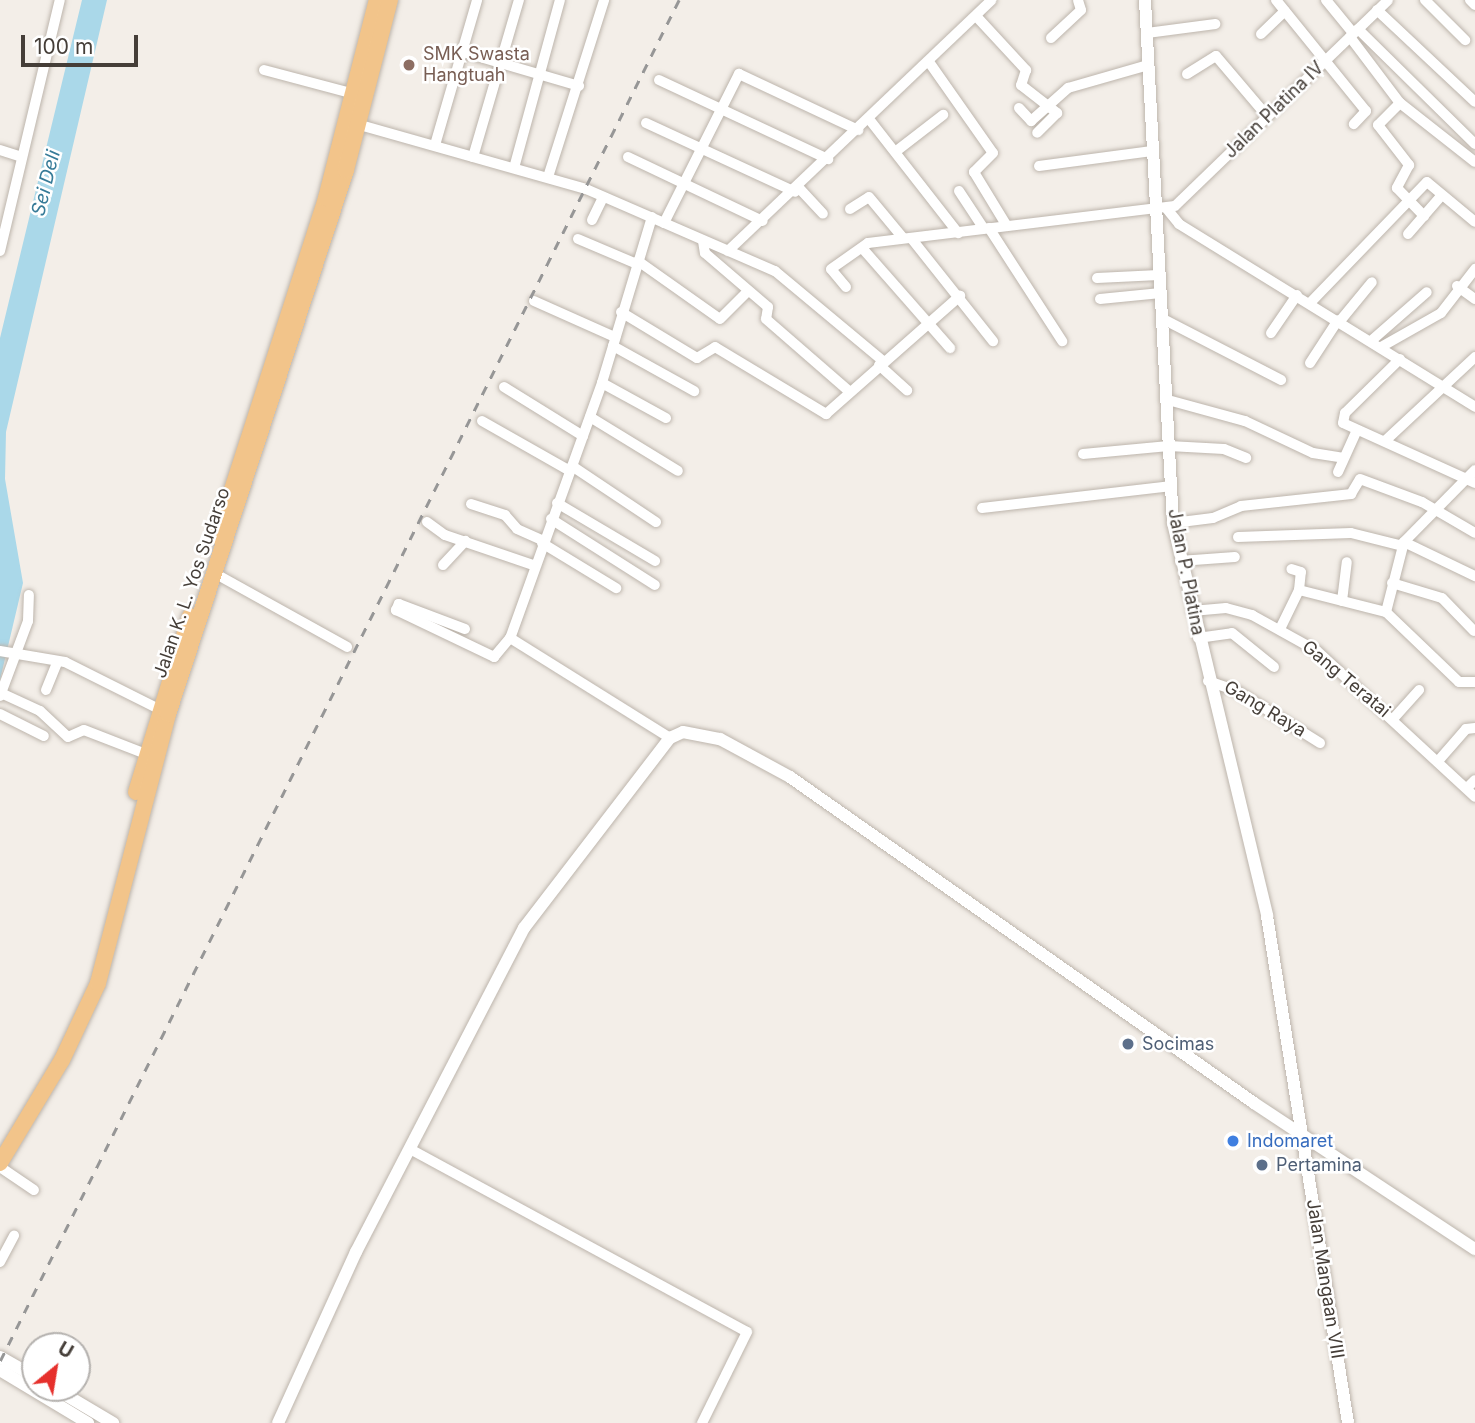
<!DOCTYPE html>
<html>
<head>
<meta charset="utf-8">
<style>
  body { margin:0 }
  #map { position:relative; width:1475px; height:1423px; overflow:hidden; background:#f3eee8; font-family:Inter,sans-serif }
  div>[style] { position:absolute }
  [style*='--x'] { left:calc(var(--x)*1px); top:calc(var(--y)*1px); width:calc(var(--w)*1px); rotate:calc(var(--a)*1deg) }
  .water>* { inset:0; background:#aad8e9 }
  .roads { filter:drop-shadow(0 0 2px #bdb5ac) drop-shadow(0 0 2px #bdb5ac) }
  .minor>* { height:10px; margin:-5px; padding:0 5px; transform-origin:5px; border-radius:5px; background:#fff }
  .tertiary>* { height:12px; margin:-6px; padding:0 6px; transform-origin:6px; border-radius:6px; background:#fff }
  .trunk>* { height:16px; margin:-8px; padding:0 8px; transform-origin:8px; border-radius:8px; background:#f2c48a }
  .rail>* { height:2.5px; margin-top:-1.25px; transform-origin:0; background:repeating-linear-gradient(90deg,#969696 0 9px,transparent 0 18px) }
  .dots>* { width:19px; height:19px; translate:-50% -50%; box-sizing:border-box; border:4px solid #fff; border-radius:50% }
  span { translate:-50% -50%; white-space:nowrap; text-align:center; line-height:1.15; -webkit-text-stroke:5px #fff; paint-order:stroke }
  .education-label { font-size:18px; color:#785e54 }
  .left { translate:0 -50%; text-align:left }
  .street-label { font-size:18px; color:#453e38 }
  .service-label { font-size:18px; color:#4e5e75 }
  .shop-label { font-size:18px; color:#366cbe }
  .water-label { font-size:19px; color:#377b98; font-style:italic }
  .north { position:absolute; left:21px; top:1332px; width:70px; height:70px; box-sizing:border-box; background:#fff; border:2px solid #b5b2af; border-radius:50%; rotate:30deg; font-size:19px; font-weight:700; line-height:28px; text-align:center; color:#453e38 }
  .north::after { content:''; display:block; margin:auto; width:24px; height:32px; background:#e6302c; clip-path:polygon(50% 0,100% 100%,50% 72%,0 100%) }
  .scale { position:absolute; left:21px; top:35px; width:117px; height:32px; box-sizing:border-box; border:4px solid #453e38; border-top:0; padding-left:9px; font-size:21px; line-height:24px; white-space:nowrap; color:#453e38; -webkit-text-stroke:5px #fff; paint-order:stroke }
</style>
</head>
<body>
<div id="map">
  <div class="water">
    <div style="clip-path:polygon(82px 0,107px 0,6px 432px,5px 479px,23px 583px,0 680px,0 338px)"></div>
  </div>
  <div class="roads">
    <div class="minor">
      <div style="--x:1276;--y:0;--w:143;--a:51"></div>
      <div style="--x:1366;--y:111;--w:18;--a:133"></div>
      <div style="--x:1326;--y:0;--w:43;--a:50.7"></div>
      <div style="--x:1425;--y:0;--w:57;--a:45"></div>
      <div style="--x:1470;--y:0;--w:7;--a:45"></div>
      <div style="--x:1377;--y:10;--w:134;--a:43.2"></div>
      <div style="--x:976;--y:16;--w:74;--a:47.2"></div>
      <div style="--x:1026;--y:70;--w:16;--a:108"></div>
      <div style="--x:1021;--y:85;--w:46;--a:37.9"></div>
      <div style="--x:1057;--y:113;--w:28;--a:135"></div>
      <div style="--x:1358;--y:29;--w:164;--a:44.5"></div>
      <div style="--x:1147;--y:33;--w:69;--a:-7.5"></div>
      <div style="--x:1261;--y:34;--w:33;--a:-44"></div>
      <div style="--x:1350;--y:37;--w:83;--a:52.9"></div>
      <div style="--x:1400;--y:103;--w:95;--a:38.2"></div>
      <div style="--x:1051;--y:38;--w:41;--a:-43"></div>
      <div style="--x:1081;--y:10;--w:10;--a:-107"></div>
      <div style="--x:463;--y:52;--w:121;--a:16.3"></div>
      <div style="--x:929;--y:62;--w:111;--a:54.9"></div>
      <div style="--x:993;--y:153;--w:27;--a:135"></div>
      <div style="--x:974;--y:172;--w:63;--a:58.6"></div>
      <div style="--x:264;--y:70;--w:97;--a:14.9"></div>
      <div style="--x:1187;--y:74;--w:34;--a:-32"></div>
      <div style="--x:1216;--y:56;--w:79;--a:49.6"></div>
      <div style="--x:659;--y:80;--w:187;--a:25.1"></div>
      <div style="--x:1400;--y:103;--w:31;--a:135"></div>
      <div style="--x:1378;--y:125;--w:51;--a:52.2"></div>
      <div style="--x:1409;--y:165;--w:26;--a:118"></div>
      <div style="--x:1397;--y:188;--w:39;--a:46"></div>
      <div style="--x:1019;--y:108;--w:18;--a:47"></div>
      <div style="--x:1031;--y:121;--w:50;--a:-41.7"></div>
      <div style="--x:1068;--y:88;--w:83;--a:-16"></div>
      <div style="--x:869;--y:119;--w:145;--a:52"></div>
      <div style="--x:646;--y:123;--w:164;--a:24.8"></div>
      <div style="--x:360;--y:125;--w:235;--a:15.8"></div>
      <div style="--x:586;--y:189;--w:206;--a:23.5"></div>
      <div style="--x:775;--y:271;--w:141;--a:39.8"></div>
      <div style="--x:435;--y:145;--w:151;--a:-73.8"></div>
      <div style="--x:899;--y:149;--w:56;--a:-37.7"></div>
      <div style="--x:0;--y:150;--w:23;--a:18"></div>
      <div style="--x:473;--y:157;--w:164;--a:-73.7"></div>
      <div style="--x:628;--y:157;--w:149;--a:25.4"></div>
      <div style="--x:1039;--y:166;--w:114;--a:-7.6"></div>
      <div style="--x:514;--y:168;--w:174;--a:-74.7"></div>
      <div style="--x:548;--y:177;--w:186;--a:-72.4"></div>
      <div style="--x:799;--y:188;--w:35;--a:47"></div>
      <div style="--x:959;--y:191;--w:45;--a:56.7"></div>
      <div style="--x:850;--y:209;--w:22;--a:-32"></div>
      <div style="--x:869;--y:197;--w:53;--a:50.3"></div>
      <div style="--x:1167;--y:209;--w:19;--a:51"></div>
      <div style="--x:1179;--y:224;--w:348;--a:31.7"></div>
      <div style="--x:652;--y:217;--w:173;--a:106.8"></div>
      <div style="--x:602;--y:383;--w:271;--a:109.8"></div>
      <div style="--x:510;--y:638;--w:189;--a:32"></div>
      <div style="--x:592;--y:220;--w:25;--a:-64"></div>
      <div style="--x:664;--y:223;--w:167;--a:-63.3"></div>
      <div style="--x:739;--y:74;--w:132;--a:25.2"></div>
      <div style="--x:989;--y:228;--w:135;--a:57.1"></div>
      <div style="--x:1408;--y:234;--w:50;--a:-49"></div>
      <div style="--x:911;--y:238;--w:132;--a:51.5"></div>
      <div style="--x:578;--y:239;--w:64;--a:23"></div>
      <div style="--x:703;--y:241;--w:12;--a:81"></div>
      <div style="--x:705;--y:253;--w:83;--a:40.6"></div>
      <div style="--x:768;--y:307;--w:12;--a:99"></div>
      <div style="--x:766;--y:319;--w:111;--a:41"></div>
      <div style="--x:863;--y:249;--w:132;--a:48.7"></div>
      <div style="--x:0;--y:251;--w:258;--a:-76.6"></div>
      <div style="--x:728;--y:251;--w:364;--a:-43.6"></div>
      <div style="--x:638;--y:261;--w:100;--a:35.3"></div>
      <div style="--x:720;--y:319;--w:40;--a:-45"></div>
      <div style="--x:1097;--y:278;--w:62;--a:-2.8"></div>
      <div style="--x:1457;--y:286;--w:22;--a:36"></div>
      <div style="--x:846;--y:287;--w:23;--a:-130"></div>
      <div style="--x:831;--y:269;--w:45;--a:-35.1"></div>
      <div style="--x:868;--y:243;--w:309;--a:-6.9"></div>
      <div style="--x:1175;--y:206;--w:296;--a:-44"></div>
      <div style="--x:1100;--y:299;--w:61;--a:-5.6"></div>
      <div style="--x:534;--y:301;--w:89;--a:24"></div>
      <div style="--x:1310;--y:303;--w:168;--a:-46"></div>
      <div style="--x:1427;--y:182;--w:62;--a:39.8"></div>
      <div style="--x:621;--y:312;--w:89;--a:31.2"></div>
      <div style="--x:697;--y:358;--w:21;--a:-31"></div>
      <div style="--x:715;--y:347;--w:130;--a:31.1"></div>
      <div style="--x:826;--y:414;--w:179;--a:-41.4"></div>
      <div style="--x:1163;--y:319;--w:133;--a:27.3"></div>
      <div style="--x:1340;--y:321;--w:50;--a:-50.6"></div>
      <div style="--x:1271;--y:333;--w:46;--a:-55.6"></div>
      <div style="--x:1371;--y:341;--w:74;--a:-41.2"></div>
      <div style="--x:613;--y:346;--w:93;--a:29.1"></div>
      <div style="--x:1381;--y:347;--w:69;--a:-29.5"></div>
      <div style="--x:1441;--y:313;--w:56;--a:-52.3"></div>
      <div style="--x:1400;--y:359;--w:77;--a:135.5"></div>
      <div style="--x:1345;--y:413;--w:10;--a:101"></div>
      <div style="--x:1343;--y:423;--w:145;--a:24.4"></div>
      <div style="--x:1310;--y:363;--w:51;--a:-56.9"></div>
      <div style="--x:879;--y:365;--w:38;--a:42"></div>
      <div style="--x:602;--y:383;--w:73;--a:28.7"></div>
      <div style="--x:504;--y:387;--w:93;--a:31.8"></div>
      <div style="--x:1168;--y:400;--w:80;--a:15.3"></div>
      <div style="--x:1245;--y:421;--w:75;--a:25.2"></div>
      <div style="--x:1313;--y:453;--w:31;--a:9"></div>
      <div style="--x:590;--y:417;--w:103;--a:31.5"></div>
      <div style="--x:482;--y:421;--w:101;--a:29.6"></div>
      <div style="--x:1385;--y:441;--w:123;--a:-43"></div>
      <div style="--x:1083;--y:454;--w:86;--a:-5.3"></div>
      <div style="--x:1169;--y:446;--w:55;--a:3.1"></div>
      <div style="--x:1224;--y:449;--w:24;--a:22"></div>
      <div style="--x:572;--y:466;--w:101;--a:33.7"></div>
      <div style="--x:1338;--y:472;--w:46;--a:-65.7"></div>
      <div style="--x:557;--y:503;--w:114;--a:30.6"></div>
      <div style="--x:471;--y:504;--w:36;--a:18"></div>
      <div style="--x:505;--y:515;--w:18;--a:49"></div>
      <div style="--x:517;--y:529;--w:27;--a:24"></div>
      <div style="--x:982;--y:508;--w:191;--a:-6.6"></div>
      <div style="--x:551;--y:519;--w:123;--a:32.4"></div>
      <div style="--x:427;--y:522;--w:22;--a:36"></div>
      <div style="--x:445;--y:535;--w:93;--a:18.8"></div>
      <div style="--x:1173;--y:523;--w:40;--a:-7.1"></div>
      <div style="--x:1213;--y:518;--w:30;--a:-23"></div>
      <div style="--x:1241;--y:506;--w:111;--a:-6.2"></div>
      <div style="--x:1351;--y:494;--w:17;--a:-59"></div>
      <div style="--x:1360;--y:479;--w:66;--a:20.4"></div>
      <div style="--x:1422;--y:502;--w:61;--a:30.3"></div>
      <div style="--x:1238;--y:537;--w:113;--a:-2"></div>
      <div style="--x:1351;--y:533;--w:54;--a:14"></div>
      <div style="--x:1404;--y:542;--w:79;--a:25.6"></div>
      <div style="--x:542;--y:543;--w:87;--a:31.3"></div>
      <div style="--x:1180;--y:561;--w:55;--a:-4.2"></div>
      <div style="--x:443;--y:565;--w:33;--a:-47"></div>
      <div style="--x:216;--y:574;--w:150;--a:29.1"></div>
      <div style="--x:1392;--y:583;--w:52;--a:16.7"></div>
      <div style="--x:1442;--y:598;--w:46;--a:45.9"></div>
      <div style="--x:1299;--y:590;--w:90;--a:14.2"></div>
      <div style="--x:1386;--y:612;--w:101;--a:43.8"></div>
      <div style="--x:1459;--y:682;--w:16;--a:0"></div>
      <div style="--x:1342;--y:601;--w:39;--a:-83"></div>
      <div style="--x:1192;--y:611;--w:34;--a:-5"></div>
      <div style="--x:1226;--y:608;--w:27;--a:15"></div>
      <div style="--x:1252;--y:615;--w:74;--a:29"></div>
      <div style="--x:1317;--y:651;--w:215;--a:42.7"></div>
      <div style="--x:1386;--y:612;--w:72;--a:-75.6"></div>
      <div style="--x:1404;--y:542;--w:101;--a:-45.4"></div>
      <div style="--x:465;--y:629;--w:71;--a:-159.3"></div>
      <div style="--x:399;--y:604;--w:7;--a:117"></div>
      <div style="--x:396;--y:610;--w:109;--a:25.6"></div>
      <div style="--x:494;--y:657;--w:25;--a:-50"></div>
      <div style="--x:1280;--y:629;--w:43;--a:-64"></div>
      <div style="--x:1299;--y:590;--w:18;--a:-84"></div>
      <div style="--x:1301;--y:572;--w:10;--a:-163"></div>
      <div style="--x:1198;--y:638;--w:34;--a:-8"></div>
      <div style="--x:1232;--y:633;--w:54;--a:39"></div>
      <div style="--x:0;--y:651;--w:66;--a:9.6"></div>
      <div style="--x:65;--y:662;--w:112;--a:26.6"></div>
      <div style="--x:1208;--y:681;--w:31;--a:19"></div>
      <div style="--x:1237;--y:691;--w:98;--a:32.1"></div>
      <div style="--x:46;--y:690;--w:31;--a:-68"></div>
      <div style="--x:1;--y:693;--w:43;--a:24.8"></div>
      <div style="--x:40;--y:711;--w:38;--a:43"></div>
      <div style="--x:68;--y:737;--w:17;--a:-24"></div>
      <div style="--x:84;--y:730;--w:66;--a:21.2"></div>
      <div style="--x:0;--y:696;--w:80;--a:-69.5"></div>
      <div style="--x:28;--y:621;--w:26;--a:-88"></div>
      <div style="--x:0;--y:714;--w:49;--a:26.6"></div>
      <div style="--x:1393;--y:719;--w:39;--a:-48"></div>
      <div style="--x:1439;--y:760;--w:41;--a:-48.9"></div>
      <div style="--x:1466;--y:729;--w:9;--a:-6"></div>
      <div style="--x:1467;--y:788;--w:11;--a:-45"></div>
      <div style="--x:410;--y:1149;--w:383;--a:28.5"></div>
      <div style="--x:747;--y:1332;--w:102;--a:116.3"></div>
      <div style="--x:0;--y:1167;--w:41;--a:34.1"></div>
      <div style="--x:0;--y:1262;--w:30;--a:-62"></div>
    </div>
    <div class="tertiary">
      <div style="--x:1145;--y:0;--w:524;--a:86.94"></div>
      <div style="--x:1173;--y:523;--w:404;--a:76.5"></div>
      <div style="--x:1267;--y:916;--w:513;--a:80.92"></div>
      <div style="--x:0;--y:1357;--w:40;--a:29.7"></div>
      <div style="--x:0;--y:1370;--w:103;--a:31.1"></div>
      <div style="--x:54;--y:1388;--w:69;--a:30.7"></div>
      <div style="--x:278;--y:1423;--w:188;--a:-65.5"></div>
      <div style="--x:356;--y:1252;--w:365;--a:-62.6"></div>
      <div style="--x:524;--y:928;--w:240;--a:-52.5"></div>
      <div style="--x:670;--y:738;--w:14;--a:-25"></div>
      <div style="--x:683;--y:732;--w:38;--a:11"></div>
      <div style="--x:720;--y:739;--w:80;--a:28.5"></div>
      <div style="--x:790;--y:777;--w:567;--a:35.09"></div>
      <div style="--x:1254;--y:1103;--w:265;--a:33.5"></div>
    </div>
    <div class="trunk">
      <div style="--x:217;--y:536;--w:355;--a:-72.1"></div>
      <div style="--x:326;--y:198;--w:204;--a:-75.6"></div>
      <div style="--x:136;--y:792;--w:184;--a:-72.9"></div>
      <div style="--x:0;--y:1163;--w:120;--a:-59"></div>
      <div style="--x:62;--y:1060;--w:85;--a:-64.9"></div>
      <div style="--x:98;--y:983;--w:278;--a:-75.4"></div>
      <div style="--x:168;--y:714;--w:572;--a:-71.88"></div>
      <div style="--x:346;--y:170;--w:176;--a:-75.5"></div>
    </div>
  </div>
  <div class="rail">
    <div style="--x:0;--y:1361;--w:1521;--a:-63.49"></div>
  </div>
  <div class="dots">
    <div style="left:409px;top:65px;background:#8d6e63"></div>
    <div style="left:1128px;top:1044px;background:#5c6f8a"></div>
    <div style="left:1233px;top:1141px;background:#3f7fe0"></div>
    <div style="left:1262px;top:1165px;background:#5c6f8a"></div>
  </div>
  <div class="education-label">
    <span class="left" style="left:423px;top:65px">SMK Swasta<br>Hangtuah</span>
  </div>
  <div class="street-label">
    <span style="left:1274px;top:110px;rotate:-44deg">Jalan Platina IV</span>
    <span style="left:1186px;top:572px;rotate:79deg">Jalan P. Platina</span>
    <span style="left:192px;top:583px;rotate:-71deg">Jalan K. L. Yos Sudarso</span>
    <span style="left:1346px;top:679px;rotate:40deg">Gang Teratai</span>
    <span style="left:1265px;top:709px;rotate:31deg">Gang Raya</span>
    <span style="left:1325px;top:1279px;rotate:81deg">Jalan Mangaan VIII</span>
  </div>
  <div class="service-label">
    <span class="left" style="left:1142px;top:1044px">Socimas</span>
    <span class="left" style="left:1276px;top:1165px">Pertamina</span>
  </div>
  <div class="shop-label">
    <span class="left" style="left:1247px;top:1141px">Indomaret</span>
  </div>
  <div class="water-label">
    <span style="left:46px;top:183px;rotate:-76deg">Sei Deli</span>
  </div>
  <div class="north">U</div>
  <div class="scale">100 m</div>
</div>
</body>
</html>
